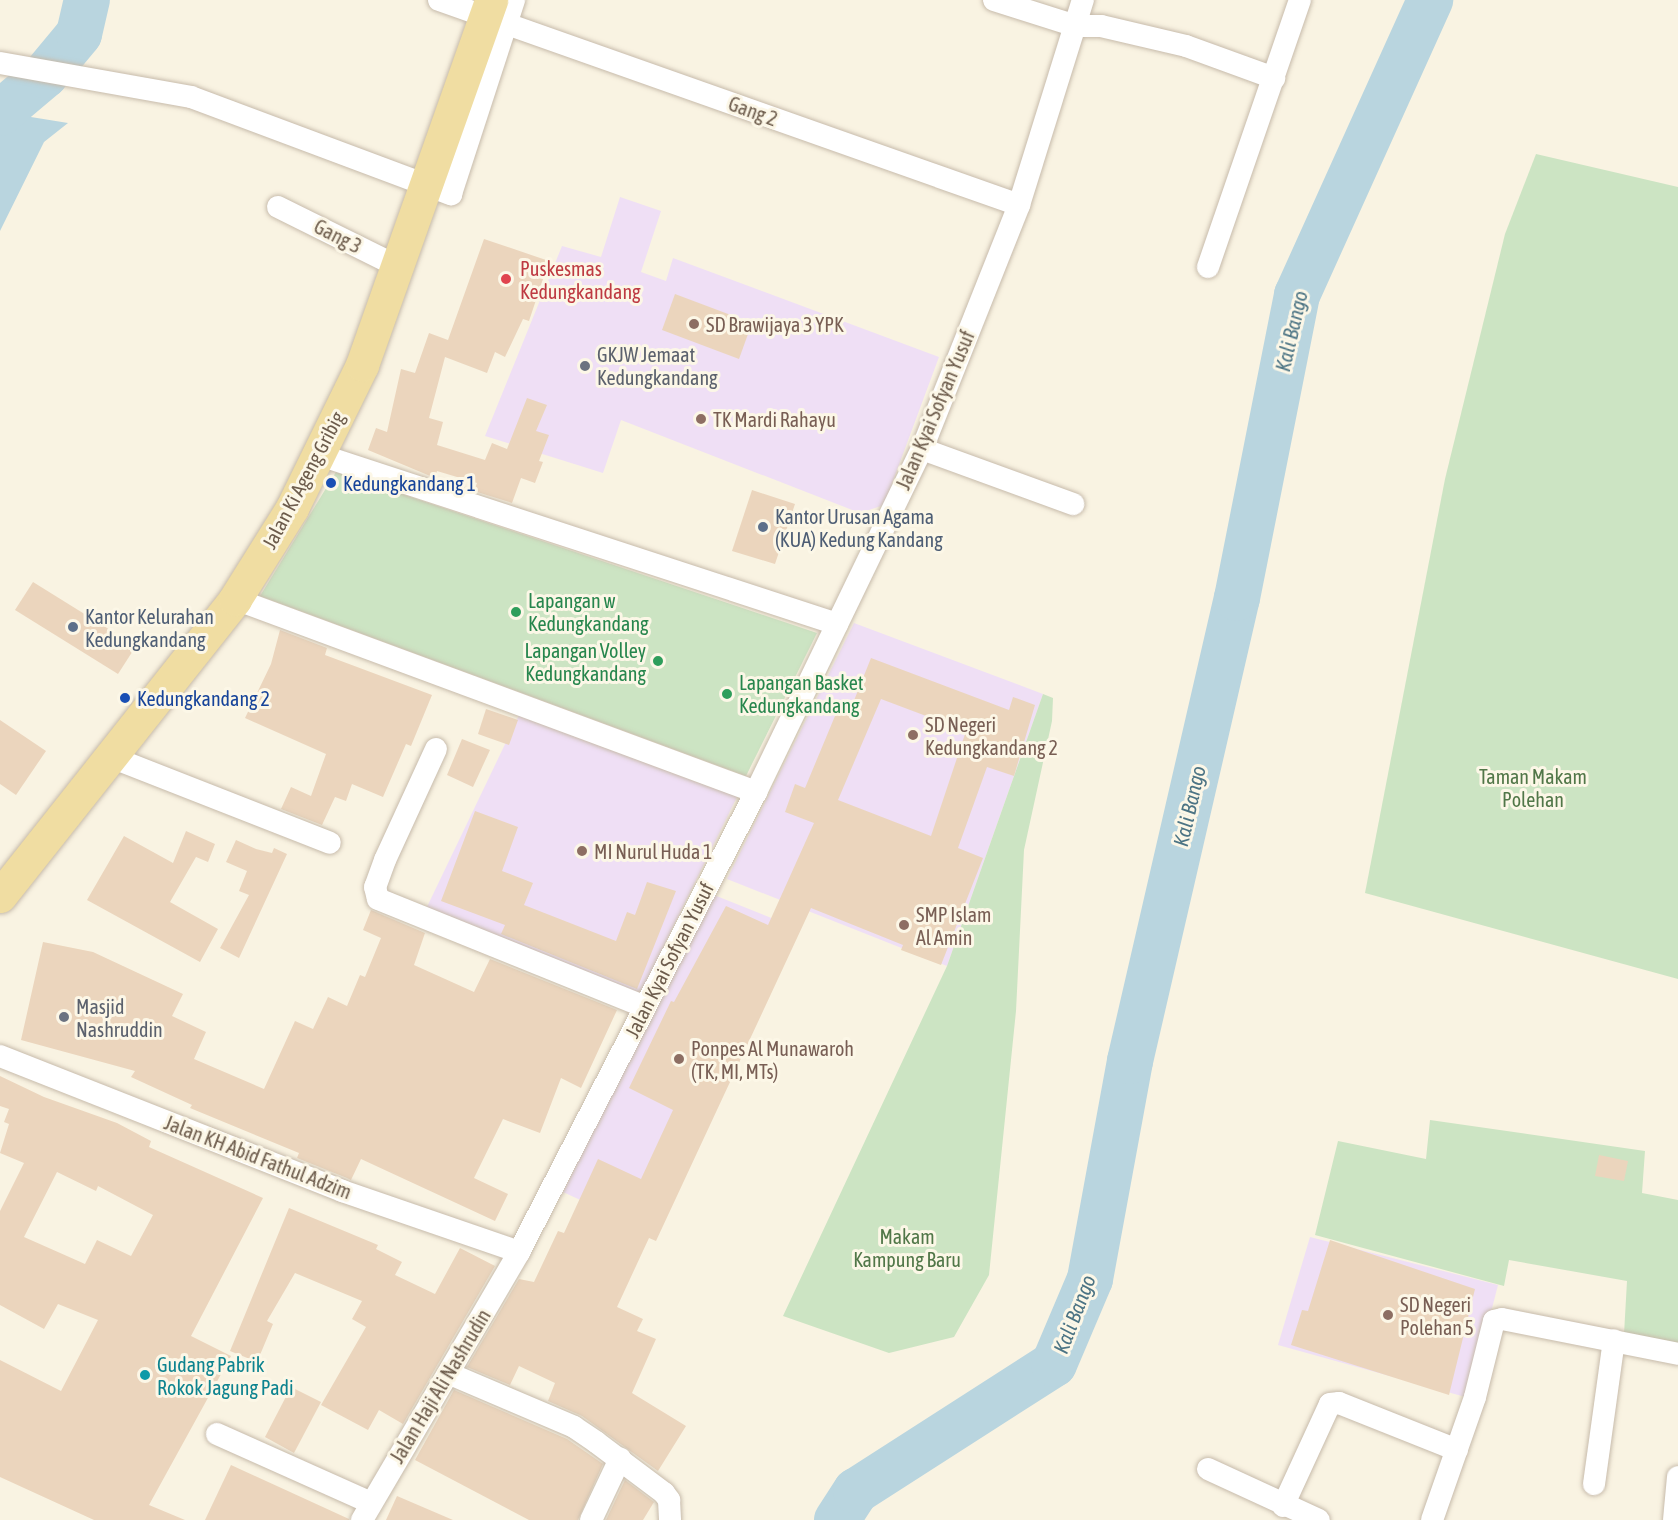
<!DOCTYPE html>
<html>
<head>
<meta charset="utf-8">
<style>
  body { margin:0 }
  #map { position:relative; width:1678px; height:1520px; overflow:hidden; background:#f9f3e2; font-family:"Asap Condensed",sans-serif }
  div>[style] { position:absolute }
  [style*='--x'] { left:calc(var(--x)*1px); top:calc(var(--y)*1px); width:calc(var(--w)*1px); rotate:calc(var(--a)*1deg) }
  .education>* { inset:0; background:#efdff5 }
  .green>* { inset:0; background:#cce4c3 }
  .water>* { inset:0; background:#b9d5df }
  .river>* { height:46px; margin:-23px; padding:0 23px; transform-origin:23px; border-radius:23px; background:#b9d5df }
  .building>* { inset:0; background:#ebd5bd }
  .roads { filter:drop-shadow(0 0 2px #c7bbab) drop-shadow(0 0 2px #c7bbab) }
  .minor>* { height:22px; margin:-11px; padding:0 11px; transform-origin:11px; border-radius:11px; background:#fff }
  .primary>* { height:33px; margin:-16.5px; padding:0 16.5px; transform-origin:16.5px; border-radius:16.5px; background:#f0dda2 }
  .dots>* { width:16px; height:16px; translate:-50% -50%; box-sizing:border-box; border:3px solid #fcf7e7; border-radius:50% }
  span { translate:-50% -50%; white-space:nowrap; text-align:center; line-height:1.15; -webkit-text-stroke:6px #fcf7e7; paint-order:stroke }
  .street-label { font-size:20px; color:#6d5c4c }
  .health-label { font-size:20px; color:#be3a42 }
  .left { translate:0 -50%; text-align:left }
  .education-label { font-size:20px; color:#785e54 }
  .worship-label { font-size:20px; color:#5b616d }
  .transit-label { font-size:20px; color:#164399 }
  .service-label { font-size:20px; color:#4e5e75 }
  .leisure-label { font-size:20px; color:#27864d }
  .right { translate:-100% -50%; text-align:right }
  .park-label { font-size:20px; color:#517748 }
  .culture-label { font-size:20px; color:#0d838f }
  .water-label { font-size:21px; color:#4c7484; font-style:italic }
</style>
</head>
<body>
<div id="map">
  <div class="education">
    <div style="clip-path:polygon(620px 197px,661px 211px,641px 272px,666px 281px,673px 258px,939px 357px,884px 505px,860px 513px,621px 420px,603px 473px,485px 436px,562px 246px,601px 257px)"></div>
    <div style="clip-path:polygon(854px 623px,1043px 694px,947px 966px,727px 879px)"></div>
    <div style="clip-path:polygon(520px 713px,740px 791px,640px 994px,425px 911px)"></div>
    <div style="clip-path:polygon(709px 893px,794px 927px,648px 1231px,563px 1192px)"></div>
    <div style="clip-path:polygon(1310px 1237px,1498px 1285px,1469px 1398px,1278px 1345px)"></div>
  </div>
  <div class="green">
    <div style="clip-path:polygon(1536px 154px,1678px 187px,1678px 979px,1365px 893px,1445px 479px,1505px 234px)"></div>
    <div style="clip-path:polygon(336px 472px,817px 633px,746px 776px,260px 596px)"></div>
    <div style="clip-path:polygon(1043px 694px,1053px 698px,1052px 721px,1024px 850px,1016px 1011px,989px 1275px,954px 1337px,889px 1353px,783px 1316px,947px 966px)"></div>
    <div style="clip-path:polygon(1430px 1120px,1645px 1151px,1642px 1193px,1678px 1200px,1678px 1345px,1624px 1334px,1627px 1281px,1509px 1260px,1504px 1286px,1315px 1235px,1338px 1141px,1426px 1159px)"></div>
  </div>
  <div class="water">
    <div style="clip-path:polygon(0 112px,68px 123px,44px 142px,0 231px)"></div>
  </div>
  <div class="river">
    <div style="--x:0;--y:113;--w:59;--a:-40.2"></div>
    <div style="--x:45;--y:75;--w:53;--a:-50.3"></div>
    <div style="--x:79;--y:34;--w:35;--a:-77"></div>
    <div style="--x:837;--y:1520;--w:35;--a:-57"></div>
    <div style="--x:856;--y:1491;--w:235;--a:-32.7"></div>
    <div style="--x:1054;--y:1364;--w:92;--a:-67"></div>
    <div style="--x:1090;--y:1279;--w:222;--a:-79.6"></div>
    <div style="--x:1130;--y:1061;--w:475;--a:-77"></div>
    <div style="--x:1237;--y:598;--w:309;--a:-78.8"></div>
    <div style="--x:1297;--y:295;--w:324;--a:-65.7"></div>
  </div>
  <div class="building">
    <div style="clip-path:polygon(484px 239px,549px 261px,529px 321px,523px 319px,505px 357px,495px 352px,487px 373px,445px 357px,429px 418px,443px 422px,437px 445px,485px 460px,492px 443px,507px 449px,527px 398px,547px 405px,536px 431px,549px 435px,539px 461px,543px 462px,535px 483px,521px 478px,512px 503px,474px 491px,477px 483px,437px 471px,435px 478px,368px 450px,376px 428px,387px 432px,401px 369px,415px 373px,429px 333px,448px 340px)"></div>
    <div style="clip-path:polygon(675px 294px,752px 323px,739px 359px,662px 330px)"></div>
    <div style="clip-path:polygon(752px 490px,795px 504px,775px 564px,732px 551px)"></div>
    <div style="clip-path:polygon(33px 582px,136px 646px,118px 674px,15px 610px)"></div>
    <div style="clip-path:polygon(280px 630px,327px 648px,325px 655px,432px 695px,411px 746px,406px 744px,383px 797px,352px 784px,346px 801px,335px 797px,322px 825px,281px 809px,291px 787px,311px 796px,326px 754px,245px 718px,271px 664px)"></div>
    <div style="clip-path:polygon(evenodd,871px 658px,1009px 710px,1013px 697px,1035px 705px,1014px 776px,987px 767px,958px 848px,983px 858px,941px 965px,901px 950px,903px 945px,811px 908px,656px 1241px,649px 1238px,617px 1307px,643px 1319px,637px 1331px,656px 1339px,632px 1393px,686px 1426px,658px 1471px,582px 1416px,548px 1401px,555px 1383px,519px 1366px,510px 1385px,467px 1367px,519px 1279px,534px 1282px,558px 1231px,564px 1233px,598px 1159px,641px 1179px,673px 1110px,629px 1088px,671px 1001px,674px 1002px,726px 906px,768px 925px,814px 823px,785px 812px,795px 784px,805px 788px,840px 704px,851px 708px,871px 658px,881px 699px,966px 731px,931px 836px,838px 800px,881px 699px)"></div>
    <div style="clip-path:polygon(486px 709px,518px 720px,509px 745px,478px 734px)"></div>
    <div style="clip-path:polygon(0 720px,46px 751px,16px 795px,0 784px)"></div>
    <div style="clip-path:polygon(462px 739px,490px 750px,473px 787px,447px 775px)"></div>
    <div style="clip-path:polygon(475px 811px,518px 827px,502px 871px,533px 883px,524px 905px,616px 941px,627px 912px,635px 915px,647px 882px,676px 891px,637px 989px,501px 934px,505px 925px,441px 901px)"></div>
    <div style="clip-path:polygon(186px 831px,215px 844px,208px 862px,196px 857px,170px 902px,218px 929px,200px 962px,87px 900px,124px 836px,173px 863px)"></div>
    <div style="clip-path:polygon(236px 840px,256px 849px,272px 853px,274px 848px,287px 854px,239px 958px,220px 948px,249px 895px,239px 891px,247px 871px,226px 862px)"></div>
    <div style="clip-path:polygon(371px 910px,425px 933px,414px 965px,474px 992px,490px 959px,617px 1010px,581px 1088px,561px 1078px,540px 1133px,503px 1119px,474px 1178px,508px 1194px,495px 1221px,361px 1159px,351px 1180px,347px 1178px,297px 1158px,299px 1153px,190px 1108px,192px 1105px,131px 1077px,135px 1071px,21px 1040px,43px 942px,93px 952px,183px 994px,172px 1016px,206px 1032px,194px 1059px,264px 1089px,295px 1021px,313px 1029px,328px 997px,347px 1006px,360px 975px,365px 977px,381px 938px,363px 930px)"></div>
    <div style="clip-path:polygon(evenodd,0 1076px,44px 1097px,117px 1123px,151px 1141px,149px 1147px,263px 1198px,191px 1336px,231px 1356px,149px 1505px,185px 1520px,94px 1520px,0 1477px,0 1360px,61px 1391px,98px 1320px,58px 1304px,44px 1329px,0 1305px,0 1211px,24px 1163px,0 1153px,9px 1124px,4px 1122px,9px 1109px,0 1106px,0 1076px,57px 1172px,96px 1191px,98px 1186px,153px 1215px,131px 1256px,97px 1240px,85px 1264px,24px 1237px,57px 1172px)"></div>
    <div style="clip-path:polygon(1599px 1155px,1628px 1161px,1624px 1181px,1595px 1176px)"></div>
    <div style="clip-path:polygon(289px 1208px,378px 1245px,376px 1249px,402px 1262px,395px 1275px,435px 1294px,460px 1248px,495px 1266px,403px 1424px,379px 1410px,368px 1430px,321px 1405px,366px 1327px,352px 1319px,362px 1301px,295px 1273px,267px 1321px,273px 1324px,257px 1362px,230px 1351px)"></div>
    <div style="clip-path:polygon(1330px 1240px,1475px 1289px,1449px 1395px,1291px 1345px,1302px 1310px,1308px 1311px)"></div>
    <div style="clip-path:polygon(291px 1387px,321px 1402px,294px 1453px,265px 1437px)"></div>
    <div style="clip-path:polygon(454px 1390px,567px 1439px,603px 1464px,578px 1520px,529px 1520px,415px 1460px)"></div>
    <div style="clip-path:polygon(231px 1465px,349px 1519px,349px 1520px,205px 1520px)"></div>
    <div style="clip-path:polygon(625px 1480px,654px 1502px,643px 1520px,606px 1520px)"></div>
    <div style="clip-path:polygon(397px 1496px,453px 1520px,386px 1520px)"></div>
  </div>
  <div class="roads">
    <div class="minor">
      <div style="--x:439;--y:0;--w:615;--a:19.47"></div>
      <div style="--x:994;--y:0;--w:86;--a:17.6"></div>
      <div style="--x:1076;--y:26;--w:25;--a:0"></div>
      <div style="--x:1101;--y:26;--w:87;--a:13.2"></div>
      <div style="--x:1186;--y:46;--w:94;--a:20"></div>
      <div style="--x:0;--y:63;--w:194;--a:10.1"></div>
      <div style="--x:191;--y:97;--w:278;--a:20.5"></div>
      <div style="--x:451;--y:194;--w:204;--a:-72"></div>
      <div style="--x:278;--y:207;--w:133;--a:26.4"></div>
      <div style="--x:1208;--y:267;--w:282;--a:-71"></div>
      <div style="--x:922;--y:449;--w:161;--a:20"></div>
      <div style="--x:320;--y:455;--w:544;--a:18.1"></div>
      <div style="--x:235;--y:599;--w:556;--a:20.33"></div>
      <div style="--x:436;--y:749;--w:122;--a:114.7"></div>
      <div style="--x:385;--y:860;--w:29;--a:110"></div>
      <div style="--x:375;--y:887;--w:12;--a:76"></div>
      <div style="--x:378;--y:899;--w:288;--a:22"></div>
      <div style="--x:111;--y:757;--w:235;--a:21.4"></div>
      <div style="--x:0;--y:1056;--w:368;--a:21.5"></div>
      <div style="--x:342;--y:1191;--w:187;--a:19"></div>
      <div style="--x:450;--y:1374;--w:135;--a:23.1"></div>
      <div style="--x:574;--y:1427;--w:27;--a:34"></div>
      <div style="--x:596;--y:1442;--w:85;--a:36.9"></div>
      <div style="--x:664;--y:1493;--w:9;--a:54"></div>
      <div style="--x:669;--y:1500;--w:20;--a:87"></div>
      <div style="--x:217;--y:1434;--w:169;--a:24.1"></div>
      <div style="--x:1208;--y:1469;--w:122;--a:24.7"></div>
      <div style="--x:1594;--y:1484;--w:145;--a:-82.1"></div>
      <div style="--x:1283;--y:1506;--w:112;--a:-65.3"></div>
      <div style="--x:1330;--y:1404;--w:9;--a:-6"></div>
      <div style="--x:1339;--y:1403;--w:127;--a:21.7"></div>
      <div style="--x:362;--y:1520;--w:311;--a:-59.6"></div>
      <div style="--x:519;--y:1252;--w:517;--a:-62.74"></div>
      <div style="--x:756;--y:792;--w:381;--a:-64.2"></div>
      <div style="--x:922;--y:449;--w:263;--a:-68.3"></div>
      <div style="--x:1019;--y:205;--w:215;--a:-72.7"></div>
      <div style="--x:591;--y:1520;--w:68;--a:-64.6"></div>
      <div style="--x:1432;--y:1520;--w:130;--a:-70.7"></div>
      <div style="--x:1475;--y:1397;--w:78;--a:-76"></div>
      <div style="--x:1494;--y:1321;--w:8;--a:-14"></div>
      <div style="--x:1502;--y:1319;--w:179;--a:11.2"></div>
      <div style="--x:1674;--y:1520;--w:43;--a:-84.7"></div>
    </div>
    <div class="primary">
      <div style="--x:0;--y:896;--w:379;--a:-51.6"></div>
      <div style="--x:235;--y:599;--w:107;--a:-57.9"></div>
      <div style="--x:292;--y:508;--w:159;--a:-63.9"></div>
      <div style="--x:362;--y:365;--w:387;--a:-70.5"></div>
    </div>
  </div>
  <div class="dots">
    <div style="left:506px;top:279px;background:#e0444e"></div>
    <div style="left:694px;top:324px;background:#8d6e63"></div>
    <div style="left:585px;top:366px;background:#6b7280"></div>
    <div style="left:701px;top:419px;background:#8d6e63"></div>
    <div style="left:331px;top:483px;background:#1a4fb4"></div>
    <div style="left:763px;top:527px;background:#5c6f8a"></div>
    <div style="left:516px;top:612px;background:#2e9e5b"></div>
    <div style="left:73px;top:627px;background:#5c6f8a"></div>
    <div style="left:658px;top:661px;background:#2e9e5b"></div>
    <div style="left:727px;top:694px;background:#2e9e5b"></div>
    <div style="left:125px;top:698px;background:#1a4fb4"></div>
    <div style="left:913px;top:735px;background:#8d6e63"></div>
    <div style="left:582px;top:851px;background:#8d6e63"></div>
    <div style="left:904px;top:925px;background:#8d6e63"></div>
    <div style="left:64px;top:1017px;background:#6b7280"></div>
    <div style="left:679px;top:1059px;background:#8d6e63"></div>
    <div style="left:1388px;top:1315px;background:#8d6e63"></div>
    <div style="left:145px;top:1375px;background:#0f9aa8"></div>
  </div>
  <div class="street-label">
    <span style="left:753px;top:111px;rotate:20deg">Gang 2</span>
    <span style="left:338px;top:236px;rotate:27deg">Gang 3</span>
    <span style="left:935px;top:410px;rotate:-67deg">Jalan Kyai Sofyan Yusuf</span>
    <span style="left:303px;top:480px;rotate:-62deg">Jalan Ki Ageng Gribig</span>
    <span style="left:669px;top:960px;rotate:-63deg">Jalan Kyai Sofyan Yusuf</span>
    <span style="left:258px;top:1157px;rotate:21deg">Jalan KH Abid Fathul Adzim</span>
    <span style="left:440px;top:1386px;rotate:-59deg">Jalan Haji Ali Nashrudin</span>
  </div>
  <div class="health-label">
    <span class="left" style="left:520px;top:280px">Puskesmas<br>Kedungkandang</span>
  </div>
  <div class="education-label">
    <span class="left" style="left:706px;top:324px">SD Brawijaya 3 YPK</span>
    <span class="left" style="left:713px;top:419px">TK Mardi Rahayu</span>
    <span class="left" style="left:925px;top:736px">SD Negeri<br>Kedungkandang 2</span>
    <span class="left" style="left:594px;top:851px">MI Nurul Huda 1</span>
    <span class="left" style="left:916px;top:926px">SMP Islam<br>Al Amin</span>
    <span class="left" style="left:691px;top:1060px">Ponpes Al Munawaroh<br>(TK, MI, MTs)</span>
    <span class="left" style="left:1400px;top:1316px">SD Negeri<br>Polehan 5</span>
  </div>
  <div class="worship-label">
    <span class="left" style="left:597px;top:366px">GKJW Jemaat<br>Kedungkandang</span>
    <span class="left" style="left:76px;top:1018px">Masjid<br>Nashruddin</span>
  </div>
  <div class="transit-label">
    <span class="left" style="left:343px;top:483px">Kedungkandang 1</span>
    <span class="left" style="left:137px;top:698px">Kedungkandang 2</span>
  </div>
  <div class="service-label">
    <span class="left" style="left:775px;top:528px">Kantor Urusan Agama<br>(KUA) Kedung Kandang</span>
    <span class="left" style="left:85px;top:628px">Kantor Kelurahan<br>Kedungkandang</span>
  </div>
  <div class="leisure-label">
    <span class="left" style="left:528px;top:612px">Lapangan w<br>Kedungkandang</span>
    <span class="right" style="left:646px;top:662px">Lapangan Volley<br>Kedungkandang</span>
    <span class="left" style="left:739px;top:694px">Lapangan Basket<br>Kedungkandang</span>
  </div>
  <div class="park-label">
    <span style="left:1533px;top:788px">Taman Makam<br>Polehan</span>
    <span style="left:907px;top:1248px">Makam<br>Kampung Baru</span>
  </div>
  <div class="culture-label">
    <span class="left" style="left:157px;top:1376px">Gudang Pabrik<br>Rokok Jagung Padi</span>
  </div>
  <div class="water-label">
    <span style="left:1291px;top:331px;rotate:-77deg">Kali Bango</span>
    <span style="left:1189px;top:806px;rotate:-77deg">Kali Bango</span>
    <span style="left:1074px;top:1314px;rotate:-69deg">Kali Bango</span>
  </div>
</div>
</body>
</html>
